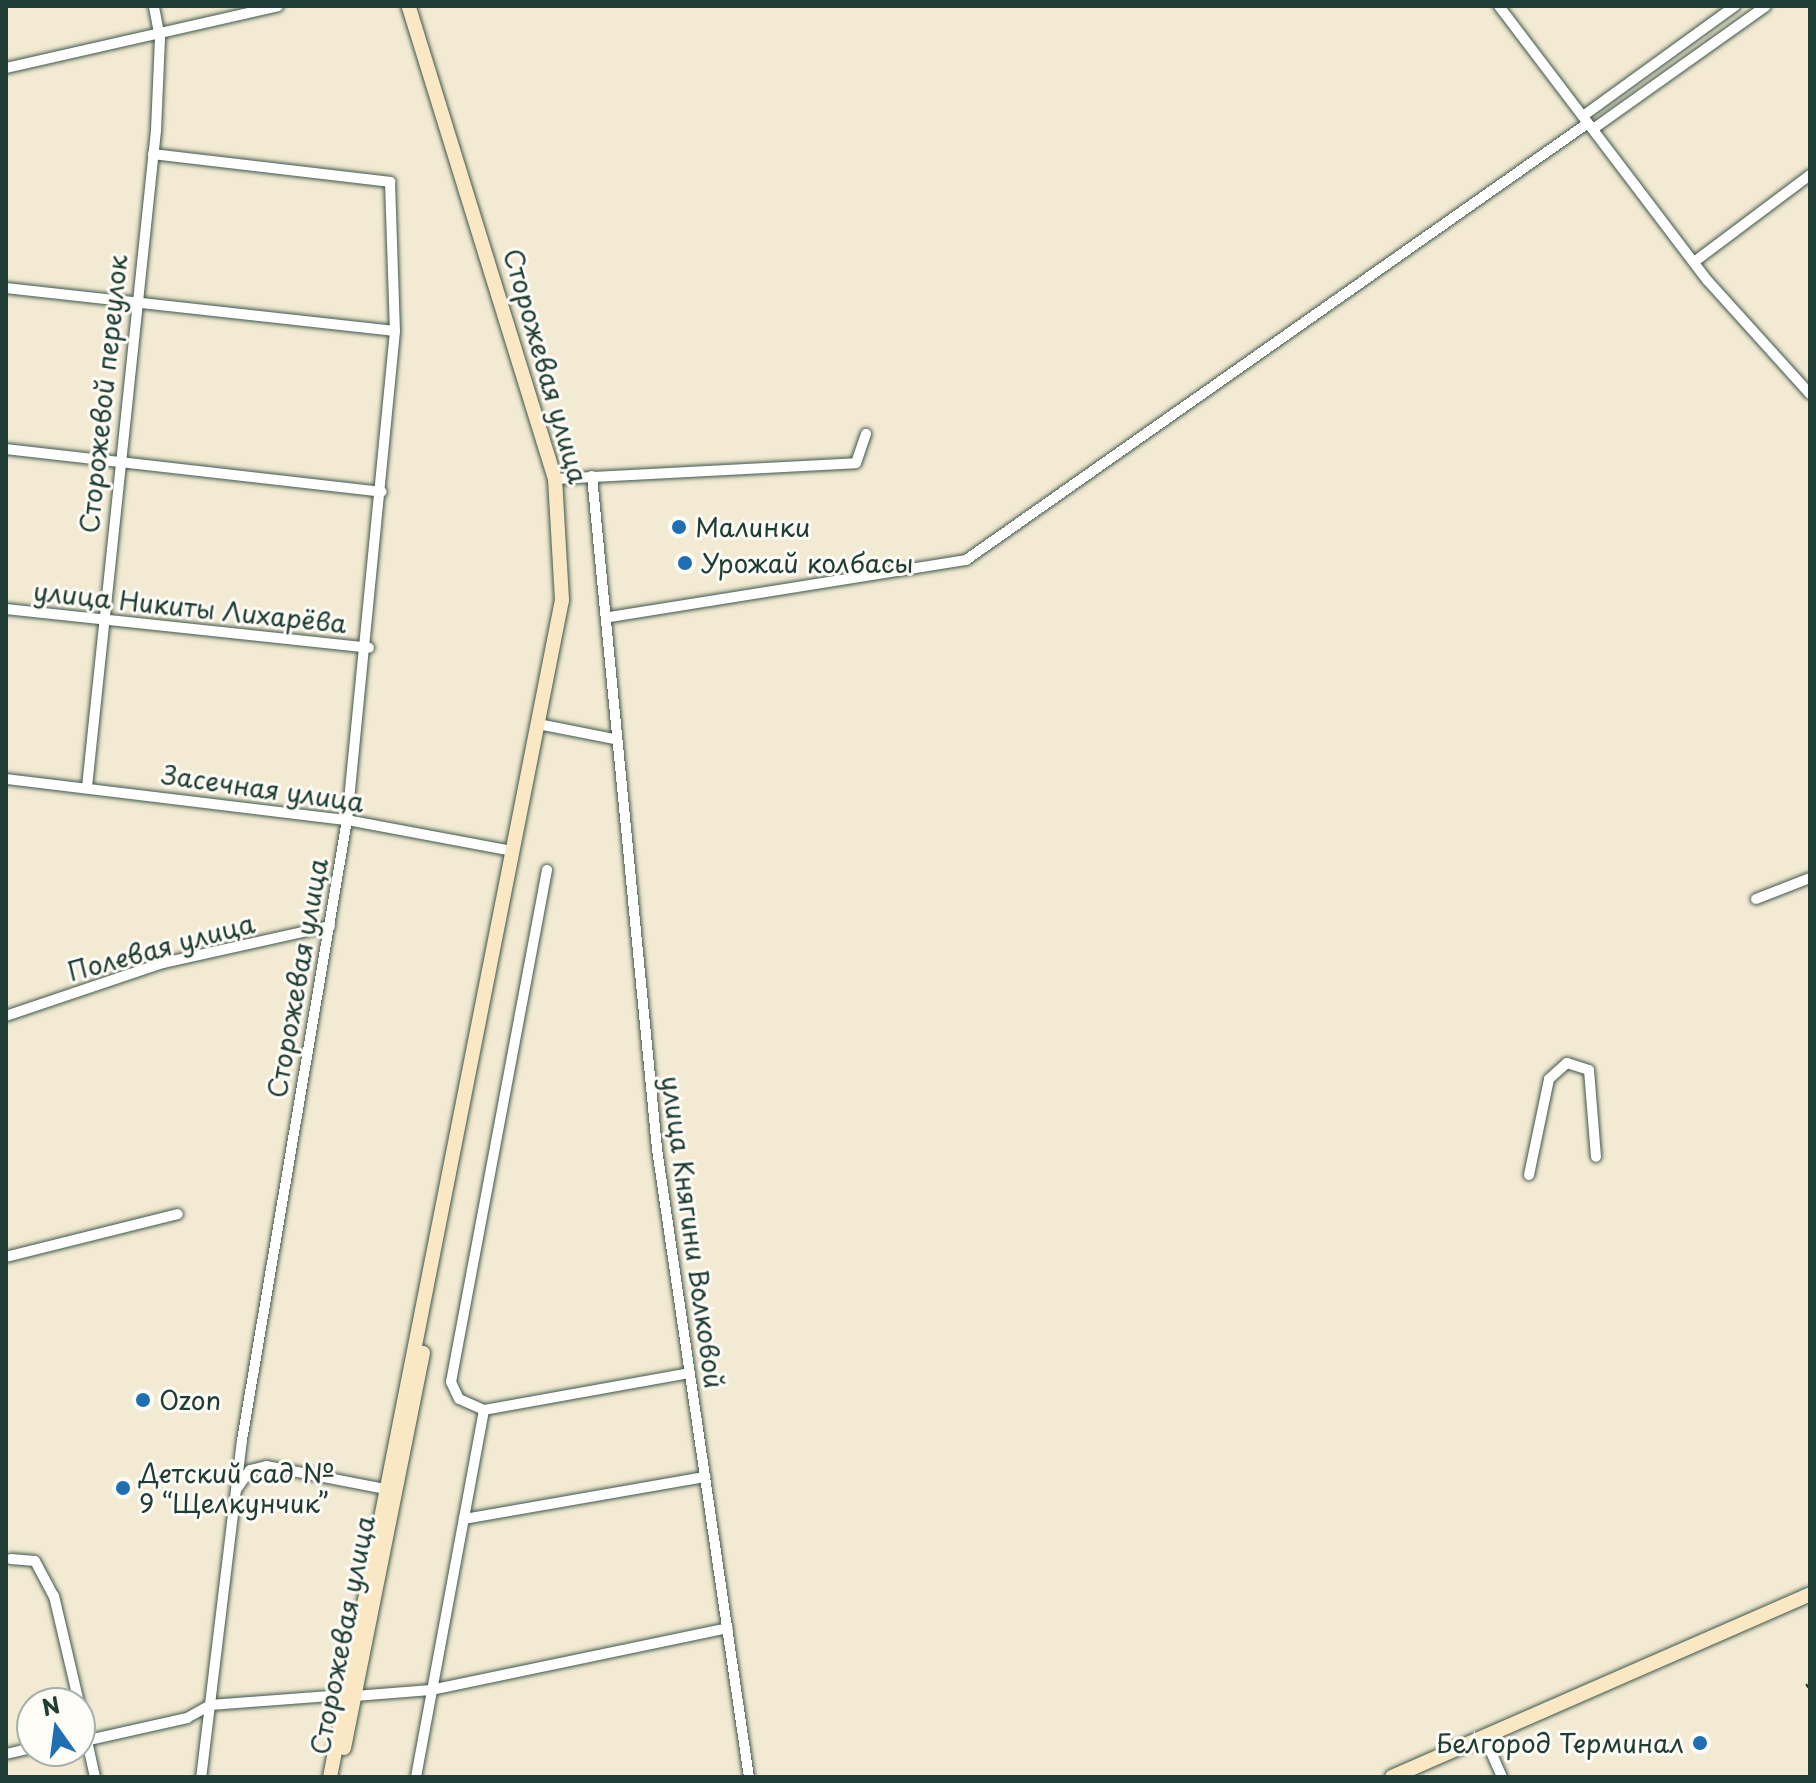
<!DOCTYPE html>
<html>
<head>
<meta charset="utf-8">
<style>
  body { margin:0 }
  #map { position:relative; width:1816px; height:1783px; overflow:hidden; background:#f2ead2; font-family:"Playpen Sans",sans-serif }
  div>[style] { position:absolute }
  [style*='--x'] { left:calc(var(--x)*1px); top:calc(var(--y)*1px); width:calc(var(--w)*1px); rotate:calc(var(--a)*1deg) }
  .roads { filter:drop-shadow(0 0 2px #3f574c) drop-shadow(0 0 2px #3f574c) }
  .street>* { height:10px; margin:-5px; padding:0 5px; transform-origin:5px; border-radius:5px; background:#fff }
  .secondary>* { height:14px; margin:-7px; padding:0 7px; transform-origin:7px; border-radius:7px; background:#fae7c3 }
  .rail>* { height:6px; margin-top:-3px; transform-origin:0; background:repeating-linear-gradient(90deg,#fdfcf7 0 9px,#1f3d34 0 18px); box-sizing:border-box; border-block:2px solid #1f3d34 }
  .dots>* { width:22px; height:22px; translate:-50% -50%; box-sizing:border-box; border:4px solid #fdfcf7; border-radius:50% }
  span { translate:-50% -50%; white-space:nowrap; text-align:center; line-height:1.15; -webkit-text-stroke:6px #fdfcf7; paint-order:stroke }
  .street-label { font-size:26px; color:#1f3d34 }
  .poi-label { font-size:26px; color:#1f3d34 }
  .left { translate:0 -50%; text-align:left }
  .right { translate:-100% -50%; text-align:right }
  .frame { position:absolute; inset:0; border:8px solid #1f3d34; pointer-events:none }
  .north { position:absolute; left:16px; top:1687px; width:80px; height:80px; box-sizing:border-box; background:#fdfcf7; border:2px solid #a4b0a9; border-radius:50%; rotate:346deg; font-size:22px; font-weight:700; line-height:32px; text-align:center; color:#1f3d34 }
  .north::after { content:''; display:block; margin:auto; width:28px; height:36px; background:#1f6fb2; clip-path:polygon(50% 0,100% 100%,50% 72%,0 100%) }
</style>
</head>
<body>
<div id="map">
  <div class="roads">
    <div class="street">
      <div style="--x:1499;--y:6;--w:345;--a:52.8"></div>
      <div style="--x:1708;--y:281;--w:152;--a:47.9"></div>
      <div style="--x:6;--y:68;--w:279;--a:-12.8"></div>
      <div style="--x:1583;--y:116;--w:188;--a:-35.9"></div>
      <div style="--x:1593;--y:129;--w:212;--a:-35.4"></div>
      <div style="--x:153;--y:154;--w:239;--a:6.7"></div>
      <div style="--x:390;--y:182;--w:149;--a:88.1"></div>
      <div style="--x:395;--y:331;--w:491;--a:95.6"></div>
      <div style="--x:347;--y:820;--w:629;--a:99.61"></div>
      <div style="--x:242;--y:1440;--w:339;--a:96.9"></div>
      <div style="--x:1694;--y:262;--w:145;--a:-36.9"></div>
      <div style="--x:6;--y:288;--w:391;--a:6.3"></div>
      <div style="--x:6;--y:449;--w:378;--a:6.5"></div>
      <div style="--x:592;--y:476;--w:676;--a:84.48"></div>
      <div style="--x:657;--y:1149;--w:635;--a:81.67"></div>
      <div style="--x:555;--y:479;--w:301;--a:-3"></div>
      <div style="--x:856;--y:463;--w:31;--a:-71"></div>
      <div style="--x:6;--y:609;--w:365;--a:6.1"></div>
      <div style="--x:610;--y:617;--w:361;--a:-9.1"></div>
      <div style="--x:966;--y:560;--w:760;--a:-35.09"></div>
      <div style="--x:543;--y:725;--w:72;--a:11.2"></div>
      <div style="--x:6;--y:779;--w:343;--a:6.9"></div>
      <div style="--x:347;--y:820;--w:168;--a:10.6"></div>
      <div style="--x:87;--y:787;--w:661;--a:-84"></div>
      <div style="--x:156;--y:130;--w:92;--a:-87.5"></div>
      <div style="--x:160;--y:38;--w:33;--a:-101"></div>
      <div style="--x:1756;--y:899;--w:58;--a:-21.3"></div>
      <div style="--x:6;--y:1016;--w:166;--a:-18.7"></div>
      <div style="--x:163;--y:963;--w:171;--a:-12.5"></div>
      <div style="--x:1529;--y:1175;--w:98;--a:-78.2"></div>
      <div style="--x:1549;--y:1079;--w:24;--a:-42"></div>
      <div style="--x:1567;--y:1063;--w:23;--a:18"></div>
      <div style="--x:1589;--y:1070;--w:87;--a:85.4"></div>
      <div style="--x:6;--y:1257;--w:177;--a:-14"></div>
      <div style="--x:484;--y:1410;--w:27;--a:-156"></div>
      <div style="--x:459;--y:1399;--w:19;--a:-115"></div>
      <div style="--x:451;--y:1382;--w:521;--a:-79.38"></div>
      <div style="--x:484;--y:1410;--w:209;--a:-10.2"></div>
      <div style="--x:236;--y:1490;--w:24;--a:-55"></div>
      <div style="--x:250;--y:1470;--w:17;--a:-13"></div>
      <div style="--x:267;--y:1466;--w:120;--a:11"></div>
      <div style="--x:464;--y:1519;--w:245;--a:-9.9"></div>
      <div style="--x:11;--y:1559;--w:24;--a:5"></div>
      <div style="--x:35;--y:1561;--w:40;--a:62"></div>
      <div style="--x:54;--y:1596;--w:110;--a:76.8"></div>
      <div style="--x:355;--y:1696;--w:76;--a:-4.5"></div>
      <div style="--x:431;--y:1690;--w:303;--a:-11.8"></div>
      <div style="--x:80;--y:1709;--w:70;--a:77.6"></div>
      <div style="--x:1484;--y:1736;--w:45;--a:66.3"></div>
      <div style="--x:80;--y:1742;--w:110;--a:-12.6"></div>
      <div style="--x:187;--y:1718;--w:26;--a:-29"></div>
      <div style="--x:210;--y:1705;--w:134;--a:-4.3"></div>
      <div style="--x:6;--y:1754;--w:27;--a:-13"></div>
      <div style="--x:416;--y:1777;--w:373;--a:-79.5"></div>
    </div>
    <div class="secondary">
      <div style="--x:344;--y:1748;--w:403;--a:-78.7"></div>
      <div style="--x:330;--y:1777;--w:1200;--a:-78.85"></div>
      <div style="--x:562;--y:600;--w:121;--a:-93.3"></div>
      <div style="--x:555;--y:479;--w:495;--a:-107.2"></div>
      <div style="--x:1392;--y:1777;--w:456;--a:-23.6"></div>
    </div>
  </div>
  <div class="rail">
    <div style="--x:1808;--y:1683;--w:4;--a:63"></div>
  </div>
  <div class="dots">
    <div style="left:679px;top:527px;background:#1f6fb2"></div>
    <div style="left:685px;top:563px;background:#1f6fb2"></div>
    <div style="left:143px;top:1400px;background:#1f6fb2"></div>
    <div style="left:123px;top:1488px;background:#1f6fb2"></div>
    <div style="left:1700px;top:1743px;background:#1f6fb2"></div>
  </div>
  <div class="street-label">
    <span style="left:546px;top:366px;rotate:74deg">Сторожевая улица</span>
    <span style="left:103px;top:394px;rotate:-84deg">Сторожевой переулок</span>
    <span style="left:190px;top:607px;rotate:6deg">улица Никиты Лихарёва</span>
    <span style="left:263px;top:788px;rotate:8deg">Засечная улица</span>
    <span style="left:161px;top:947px;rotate:-15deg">Полевая улица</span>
    <span style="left:297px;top:978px;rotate:-80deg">Сторожевая улица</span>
    <span style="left:693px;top:1232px;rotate:82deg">улица Княгини Волковой</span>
    <span style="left:342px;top:1635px;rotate:-79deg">Сторожевая улица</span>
  </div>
  <div class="poi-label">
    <span class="left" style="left:695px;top:527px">Малинки</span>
    <span class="left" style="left:701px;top:563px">Урожай колбасы</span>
    <span class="left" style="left:159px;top:1400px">Ozon</span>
    <span class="left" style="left:139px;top:1488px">Детский сад №<br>9 “Щелкунчик”</span>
    <span class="right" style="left:1684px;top:1743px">Белгород Терминал</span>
  </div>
  <div class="frame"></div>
  <div class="north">N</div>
</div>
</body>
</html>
